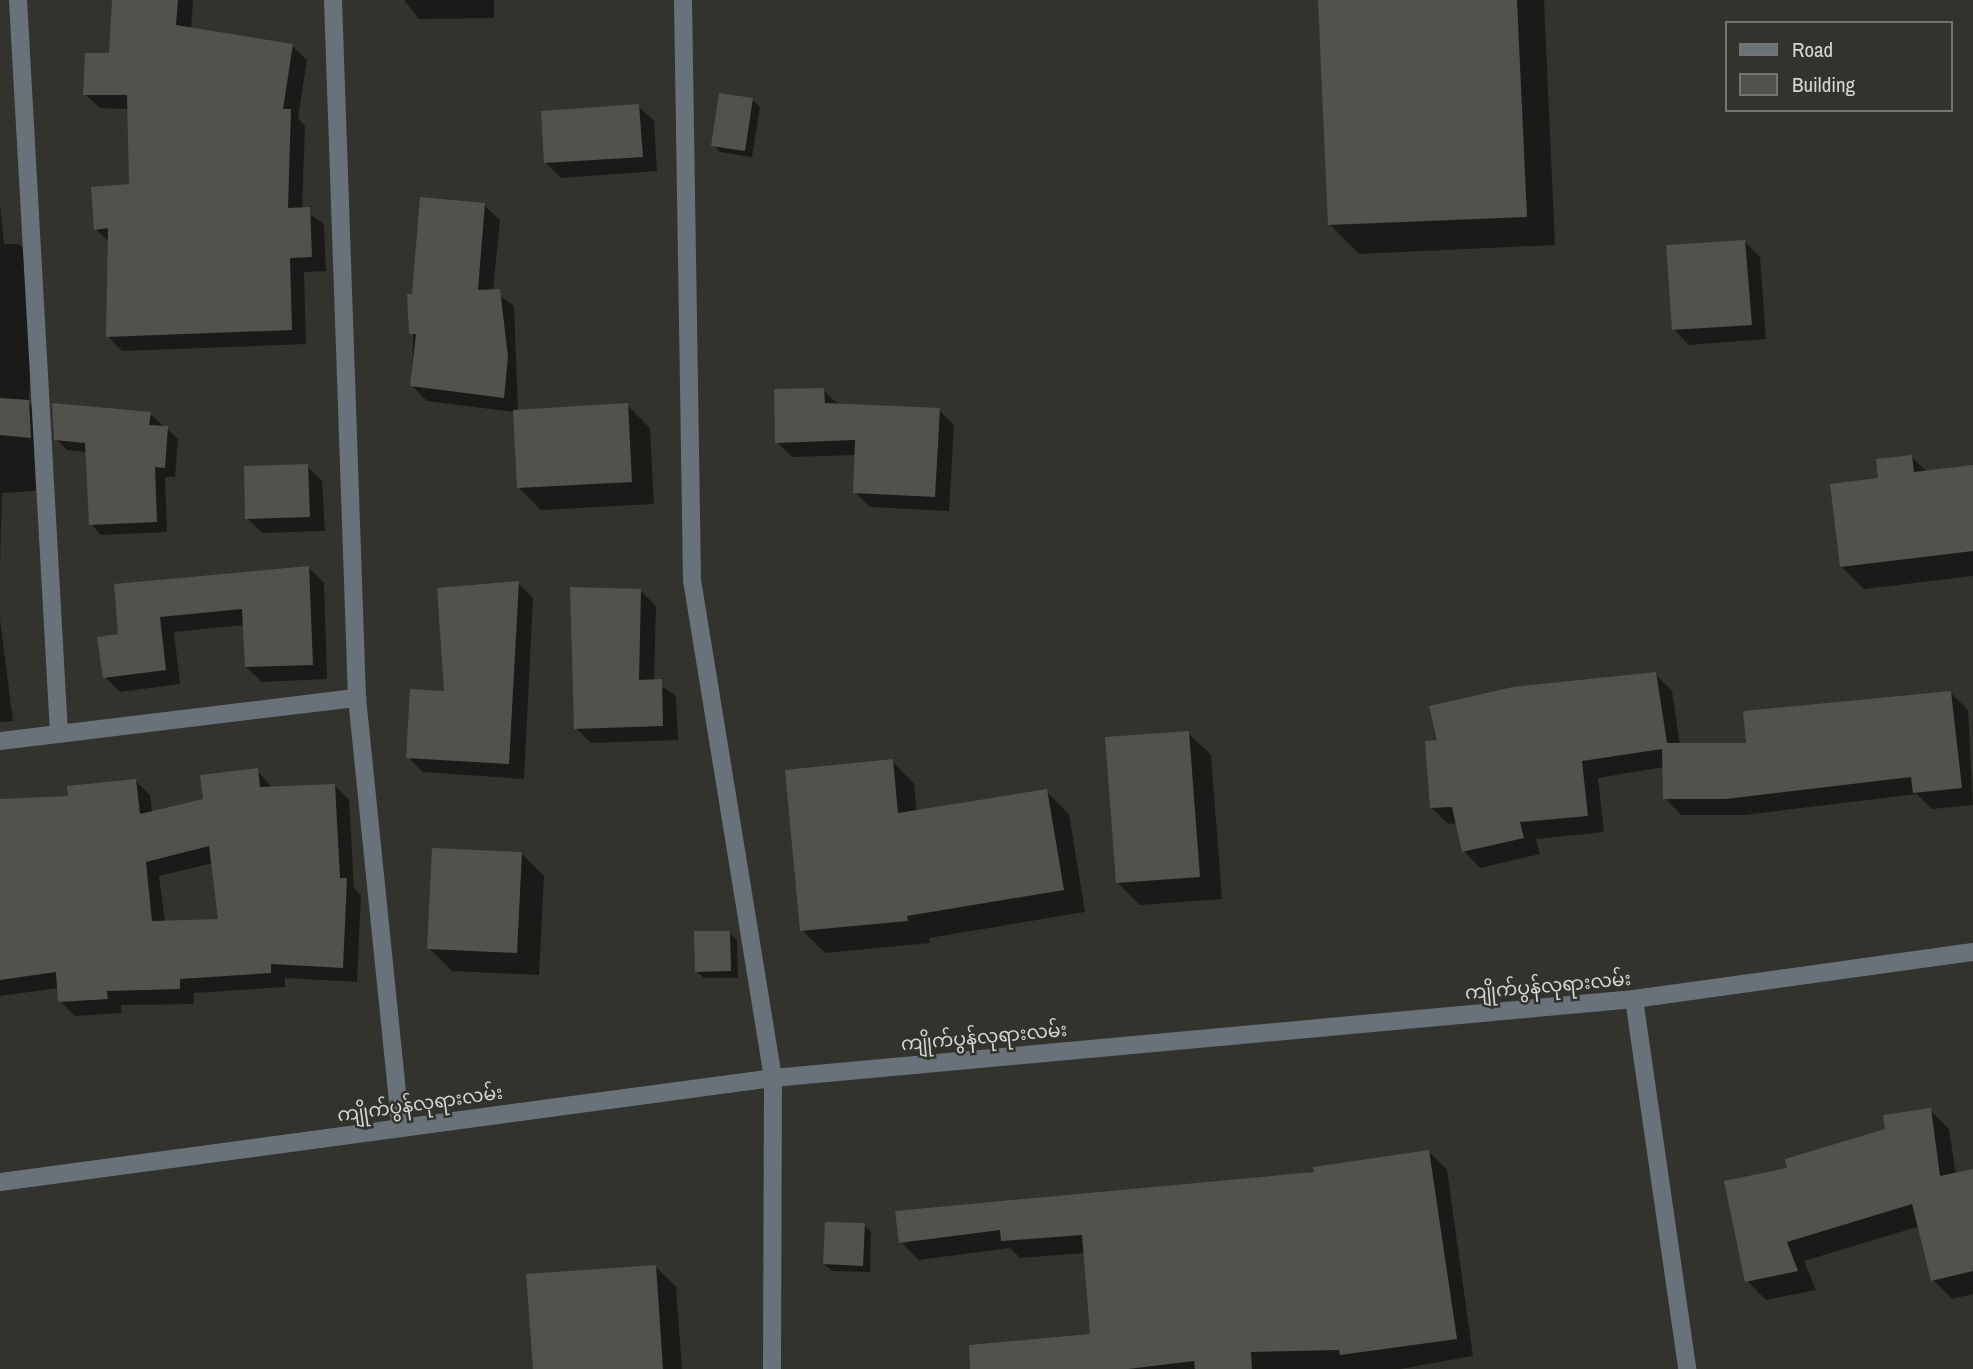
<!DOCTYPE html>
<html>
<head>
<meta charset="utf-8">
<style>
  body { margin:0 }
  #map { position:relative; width:1973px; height:1369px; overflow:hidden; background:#32332d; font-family:"Archivo Narrow","Noto Sans Myanmar",sans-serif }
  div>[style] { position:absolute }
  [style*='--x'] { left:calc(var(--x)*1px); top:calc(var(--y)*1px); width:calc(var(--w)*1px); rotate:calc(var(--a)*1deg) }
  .shadow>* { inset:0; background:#0007 }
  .building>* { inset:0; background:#52524c }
  .minor>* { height:18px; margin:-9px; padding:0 9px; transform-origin:9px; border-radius:9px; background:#69727b }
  span { translate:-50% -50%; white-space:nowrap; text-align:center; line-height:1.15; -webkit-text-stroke:5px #32332d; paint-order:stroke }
  .street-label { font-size:19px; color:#d6d7d3 }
  .legend { position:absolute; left:1725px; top:21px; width:228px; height:91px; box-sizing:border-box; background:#32332d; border:2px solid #74756f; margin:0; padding:9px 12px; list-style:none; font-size:21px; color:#d6d7d3 }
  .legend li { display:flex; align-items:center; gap:14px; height:35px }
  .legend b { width:35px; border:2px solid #74756f }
</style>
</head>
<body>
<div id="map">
  <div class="shadow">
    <div style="clip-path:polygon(114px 0,193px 0,191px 30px,292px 46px,307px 60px,298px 118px,305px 126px,302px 209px,324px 224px,326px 271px,304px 272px,306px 344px,122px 351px,108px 336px,110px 243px,96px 229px,131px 185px,129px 109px,100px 108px,85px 94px,110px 55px)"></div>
    <div style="clip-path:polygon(404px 0,494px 0,494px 18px,419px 19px)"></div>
    <div style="clip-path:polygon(1320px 0,1544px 0,1555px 245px,1359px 254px,1330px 225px)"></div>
    <div style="clip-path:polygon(752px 100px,760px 107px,752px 157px,720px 152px,713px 145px)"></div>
    <div style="clip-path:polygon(638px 106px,654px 121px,657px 171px,561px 178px,546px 163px)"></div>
    <div style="clip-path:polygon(0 204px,4px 244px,19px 244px,34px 259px,29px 403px,43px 417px,45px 452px,34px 451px,36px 491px,2px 493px,0 568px)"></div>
    <div style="clip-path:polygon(484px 205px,500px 220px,493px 291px,514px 306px,518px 411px,627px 405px,650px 428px,654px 504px,541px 510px,519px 488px,515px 412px,427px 401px,412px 386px,414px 296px)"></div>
    <div style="clip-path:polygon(1745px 242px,1760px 257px,1766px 339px,1689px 345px,1674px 329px)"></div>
    <div style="clip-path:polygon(823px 390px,839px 405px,939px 410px,954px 425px,949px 511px,870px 507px,855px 492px,856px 455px,792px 457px,777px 442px)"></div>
    <div style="clip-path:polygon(150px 414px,178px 439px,175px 477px,165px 477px,167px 532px,101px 535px,91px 524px,87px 452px,67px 450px,56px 439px)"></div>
    <div style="clip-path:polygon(1911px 456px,1927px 472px,1973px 467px,1973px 576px,1864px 589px,1841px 566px,1880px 479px)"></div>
    <div style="clip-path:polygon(307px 466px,322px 481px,325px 531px,262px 533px,247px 518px)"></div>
    <div style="clip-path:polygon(309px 568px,324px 583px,327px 679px,262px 682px,246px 667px,244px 625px,174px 632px,180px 684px,120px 692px,105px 677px,120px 636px,116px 594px)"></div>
    <div style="clip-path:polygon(518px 583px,533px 598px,524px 779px,423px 772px,408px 757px)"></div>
    <div style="clip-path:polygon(641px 591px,656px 606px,654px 681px,676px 696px,678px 740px,591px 743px,576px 728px)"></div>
    <div style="clip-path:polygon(0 619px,13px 721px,0 722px)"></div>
    <div style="clip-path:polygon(1655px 674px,1672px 691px,1680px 745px,1748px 744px,1951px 693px,1968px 710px,1973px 805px,1932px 809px,1917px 794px,1744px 815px,1681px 815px,1665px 798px,1664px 767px,1598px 778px,1604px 832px,1536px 839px,1540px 854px,1480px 868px,1464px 851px,1457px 823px,1448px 824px,1432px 808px,1439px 742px)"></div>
    <div style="clip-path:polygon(1188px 733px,1211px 755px,1222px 899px,1140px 905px,1117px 882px)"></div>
    <div style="clip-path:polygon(892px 761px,914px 784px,917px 812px,1046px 791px,1069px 814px,1085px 912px,929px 938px,930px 943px,825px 953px,802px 930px)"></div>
    <div style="clip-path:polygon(evenodd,257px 770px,272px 788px,334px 785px,349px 800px,354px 888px,361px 895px,357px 982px,285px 978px,285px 987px,194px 993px,194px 1004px,121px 1005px,122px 1013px,75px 1016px,60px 1001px,59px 988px,0 996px,0 801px,70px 798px,135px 780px,150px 795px,152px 813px,205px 800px,257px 770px,213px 863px,220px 921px,165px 922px,159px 876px,213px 863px)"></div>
    <div style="clip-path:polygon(521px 853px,544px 876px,539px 975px,452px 971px,429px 948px)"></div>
    <div style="clip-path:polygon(729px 932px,737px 940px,738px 978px,704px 978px,696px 971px)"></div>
    <div style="clip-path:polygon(1930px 1110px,1949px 1129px,1956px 1175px,1973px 1171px,1973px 1294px,1952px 1299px,1933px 1280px,1920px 1226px,1804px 1261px,1816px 1290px,1766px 1300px,1747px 1281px,1790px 1169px)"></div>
    <div style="clip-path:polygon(1429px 1152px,1447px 1170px,1473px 1356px,1400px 1369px,1008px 1369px,1092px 1335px,1085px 1253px,1020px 1258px,1010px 1248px,919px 1260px,901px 1242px)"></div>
    <div style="clip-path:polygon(864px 1225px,871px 1232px,870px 1272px,832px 1271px,824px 1264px)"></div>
    <div style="clip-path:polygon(656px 1267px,676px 1287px,682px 1369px,534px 1369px)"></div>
  </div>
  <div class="building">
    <div style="clip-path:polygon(112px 0,178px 0,176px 25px,293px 44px,283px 109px,291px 109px,288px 208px,310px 207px,312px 257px,290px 258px,292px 330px,106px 337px,108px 228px,94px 230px,91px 187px,129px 184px,127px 95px,83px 95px,85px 53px,109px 53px)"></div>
    <div style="clip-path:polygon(1318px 0,1517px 0,1527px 217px,1328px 225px)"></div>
    <div style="clip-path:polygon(719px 93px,753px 98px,745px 151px,711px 146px)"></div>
    <div style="clip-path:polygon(639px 104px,643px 157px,544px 163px,541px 111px)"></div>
    <div style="clip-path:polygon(420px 197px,485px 203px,478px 290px,500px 289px,508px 357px,504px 398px,410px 386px,416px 334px,409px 334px,407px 294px,412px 294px)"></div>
    <div style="clip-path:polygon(1745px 240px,1752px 325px,1672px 330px,1666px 245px)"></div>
    <div style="clip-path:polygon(824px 388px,825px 403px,940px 408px,935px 497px,853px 493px,855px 440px,775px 443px,774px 389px)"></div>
    <div style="clip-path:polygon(0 398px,29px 400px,31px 438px,0 435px)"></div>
    <div style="clip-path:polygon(52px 403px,151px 412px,149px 425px,168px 426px,165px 468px,155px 467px,157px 522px,89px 525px,85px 443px,54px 440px)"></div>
    <div style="clip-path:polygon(628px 403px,632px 482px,517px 488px,513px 410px)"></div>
    <div style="clip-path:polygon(1912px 455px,1914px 472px,1973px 465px,1973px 551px,1840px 567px,1830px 484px,1878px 478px,1876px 459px)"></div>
    <div style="clip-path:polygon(308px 464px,310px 517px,245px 519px,244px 466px)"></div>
    <div style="clip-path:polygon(309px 566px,313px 665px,245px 667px,242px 609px,160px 617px,166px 670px,103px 678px,97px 637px,118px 634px,114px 584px)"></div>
    <div style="clip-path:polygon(519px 581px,509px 764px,406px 758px,410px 689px,444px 691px,437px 588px)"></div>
    <div style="clip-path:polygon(570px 587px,641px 589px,639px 680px,662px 679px,663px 726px,574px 729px)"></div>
    <div style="clip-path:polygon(1656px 672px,1667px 743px,1746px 743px,1743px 711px,1951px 691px,1962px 788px,1913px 793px,1911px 777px,1726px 799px,1663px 799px,1662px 749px,1582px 761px,1588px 816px,1520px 822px,1524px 838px,1462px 852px,1452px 807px,1430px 808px,1425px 741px,1437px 740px,1429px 706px,1513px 687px)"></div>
    <div style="clip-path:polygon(1189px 731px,1200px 877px,1116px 883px,1105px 737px)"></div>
    <div style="clip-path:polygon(893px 759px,898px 813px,1047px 789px,1064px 890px,907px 916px,908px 921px,800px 931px,785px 770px)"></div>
    <div style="clip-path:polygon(evenodd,258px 768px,260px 787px,335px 784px,340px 878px,347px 878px,343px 968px,271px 964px,271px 973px,180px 979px,180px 989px,107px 991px,108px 999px,58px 1002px,56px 972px,0 980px,0 799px,68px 796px,67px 786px,136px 779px,140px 814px,203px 799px,200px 775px,258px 768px,209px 846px,218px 919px,152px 921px,146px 862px,209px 846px)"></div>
    <div style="clip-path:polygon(432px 848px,522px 852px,517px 953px,427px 949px)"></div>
    <div style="clip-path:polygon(694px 931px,730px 931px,731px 971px,695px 972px)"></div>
    <div style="clip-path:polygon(1931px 1108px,1940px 1176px,1973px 1169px,1973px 1271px,1931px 1281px,1912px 1204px,1787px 1242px,1798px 1271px,1745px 1282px,1724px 1181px,1787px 1168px,1785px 1159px,1885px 1129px,1883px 1115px)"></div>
    <div style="clip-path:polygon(1429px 1150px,1457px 1339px,1340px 1355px,1339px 1350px,1251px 1352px,1252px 1369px,1195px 1369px,1194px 1361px,1128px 1369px,970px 1369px,969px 1345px,1090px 1334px,1082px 1235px,1001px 1241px,1000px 1230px,899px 1243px,895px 1211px,1314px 1172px,1313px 1167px)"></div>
    <div style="clip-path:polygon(825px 1222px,865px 1223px,863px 1266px,823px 1264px)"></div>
    <div style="clip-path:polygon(656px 1265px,663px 1369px,533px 1369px,526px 1274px)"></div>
  </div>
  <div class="minor">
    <div style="--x:18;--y:0;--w:734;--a:86.8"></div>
    <div style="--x:333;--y:0;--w:698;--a:88.03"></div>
    <div style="--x:357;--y:698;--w:432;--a:84.2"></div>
    <div style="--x:683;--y:0;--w:580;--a:89.11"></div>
    <div style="--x:692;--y:580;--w:505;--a:80.76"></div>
    <div style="--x:773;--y:1078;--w:291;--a:90.2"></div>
    <div style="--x:0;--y:741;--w:360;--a:-6.9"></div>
    <div style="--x:1634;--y:999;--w:374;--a:81.8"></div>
    <div style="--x:0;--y:1182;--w:780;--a:-7.66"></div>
    <div style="--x:773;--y:1078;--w:865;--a:-5.24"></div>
    <div style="--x:1634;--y:999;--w:342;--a:-7.9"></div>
  </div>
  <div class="street-label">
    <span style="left:1548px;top:986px;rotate:-5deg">ကျိုက်ပွန်လုရားလမ်း</span>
    <span style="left:984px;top:1037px;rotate:-5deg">ကျိုက်ပွန်လုရားလမ်း</span>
    <span style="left:420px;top:1104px;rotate:-8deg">ကျိုက်ပွန်လုရားလမ်း</span>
  </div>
  <ul class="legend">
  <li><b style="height:9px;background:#69727b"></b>Road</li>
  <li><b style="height:19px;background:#52524c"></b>Building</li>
  </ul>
</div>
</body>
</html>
